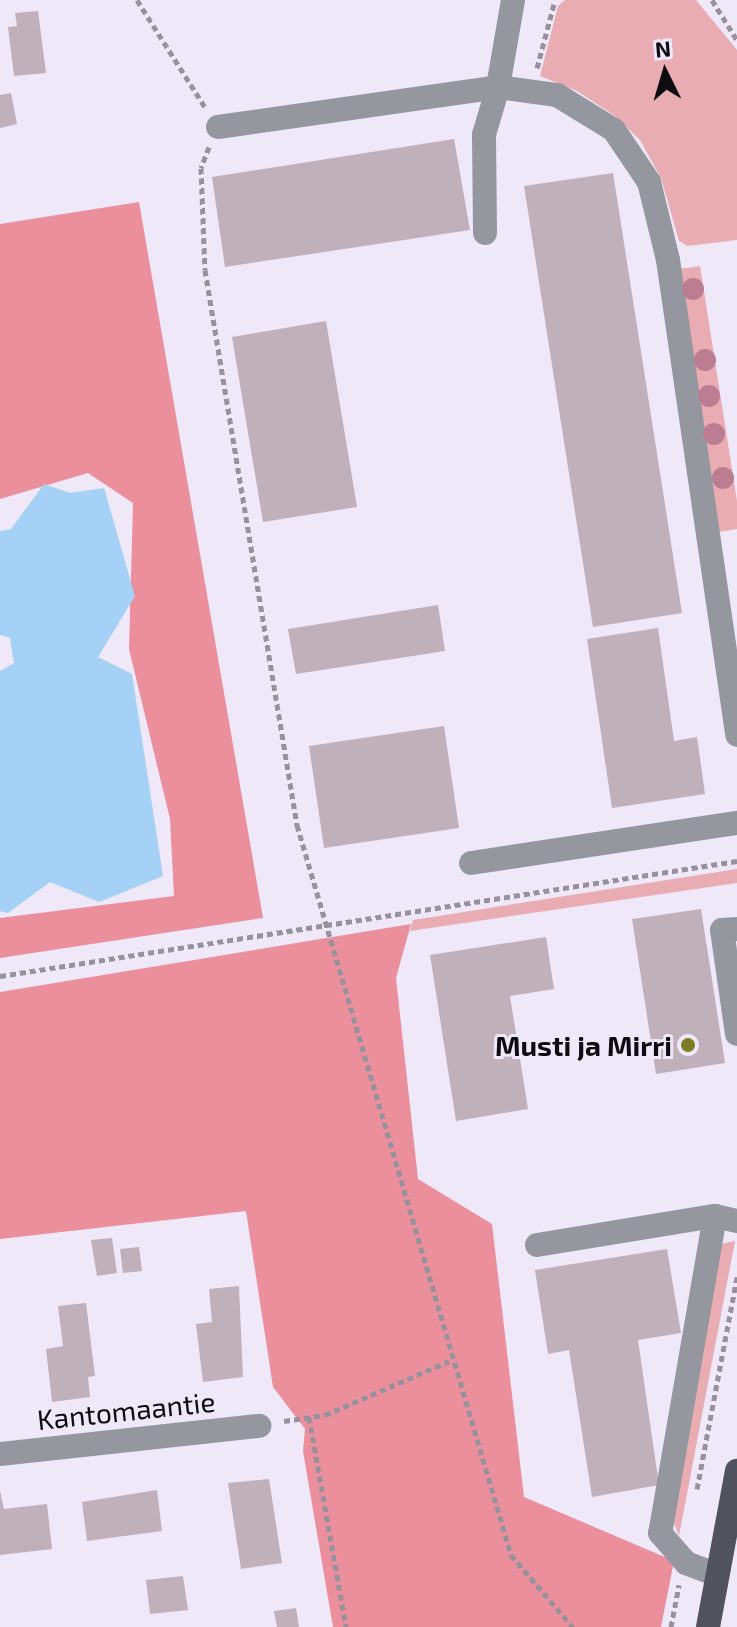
<!DOCTYPE html>
<html>
<head>
<meta charset="utf-8">
<style>
  body { margin:0 }
  #map { position:relative; width:737px; height:1627px; overflow:hidden; background:#efe8f8; font-family:"Exo 2",sans-serif }
  div>[style] { position:absolute }
  [style*='--x'] { left:calc(var(--x)*1px); top:calc(var(--y)*1px); width:calc(var(--w)*1px); rotate:calc(var(--a)*1deg) }
  .green>* { inset:0; background:#e9acb3 }
  .forest>* { inset:0; background:#ec8f9c }
  .water>* { inset:0; background:#a4d1f5 }
  .building>* { inset:0; background:#bfb0ba }
  .path>* { height:5px; margin-top:-2.5px; transform-origin:0; background:repeating-linear-gradient(90deg,#96919c 0 6px,transparent 0 10px) }
  .minor>* { height:24px; margin:-12px; padding:0 12px; transform-origin:12px; border-radius:12px; background:#95979e }
  .major>* { height:24px; margin:-12px; padding:0 12px; transform-origin:12px; border-radius:12px; background:#50525e }
  .trees>* { width:22px; height:22px; margin:-11px; border-radius:50%; background:#bc7d93 }
  .dots>* { width:22px; height:22px; translate:-50% -50%; box-sizing:border-box; border:4px solid #efe8f8; border-radius:50% }
  span { translate:-50% -50%; white-space:nowrap; text-align:center; line-height:1.15; -webkit-text-stroke:6px #efe8f8; paint-order:stroke }
  .poi-label { font-size:28px; color:#0e0c11; font-weight:700 }
  .right { translate:-100% -50%; text-align:right }
  .street-label { font-size:28px; color:#0e0c11 }
  .north { position:absolute; left:625px; top:32px; width:80px; height:80px; -webkit-text-stroke:6px #efe8f8; paint-order:stroke; rotate:355deg; font-size:22px; font-weight:700; line-height:32px; text-align:center; color:#0e0c11 }
  .north::after { content:''; display:block; margin:auto; width:28px; height:36px; background:#0e0c11; clip-path:polygon(50% 0,100% 100%,50% 72%,0 100%) }
</style>
</head>
<body>
<div id="map">
  <div class="green">
    <div style="clip-path:polygon(565px 0,696px 0,737px 50px,737px 240px,688px 246px,679px 241px,661px 178px,640px 140px,615px 116px,577px 91px,540px 76px,558px 6px)"></div>
    <div style="clip-path:polygon(700px 266px,737px 501px,737px 529px,719px 532px,680px 269px)"></div>
    <div style="clip-path:polygon(737px 869px,737px 883px,410px 931px,413px 920px)"></div>
    <div style="clip-path:polygon(735px 1241px,679px 1536px,671px 1515px,716px 1245px)"></div>
  </div>
  <div class="forest">
    <div style="clip-path:polygon(139px 202px,263px 918px,0 958px,0 918px,174px 896px,170px 819px,129px 649px,133px 503px,88px 473px,0 499px,0 224px)"></div>
    <div style="clip-path:polygon(411px 924px,396px 978px,418px 1179px,492px 1224px,524px 1497px,674px 1561px,661px 1627px,333px 1627px,303px 1451px,305px 1429px,273px 1387px,246px 1211px,0 1239px,0 992px)"></div>
  </div>
  <div class="water">
    <div style="clip-path:polygon(44px 484px,70px 493px,104px 488px,135px 596px,98px 657px,132px 674px,163px 876px,99px 902px,50px 882px,8px 913px,0 911px,0 671px,14px 663px,10px 638px,0 635px,0 531px,11px 529px)"></div>
  </div>
  <div class="building">
    <div style="clip-path:polygon(38px 11px,46px 73px,14px 76px,8px 27px,17px 26px,15px 13px)"></div>
    <div style="clip-path:polygon(11px 93px,17px 124px,0 128px,0 95px)"></div>
    <div style="clip-path:polygon(454px 139px,470px 230px,225px 267px,212px 177px)"></div>
    <div style="clip-path:polygon(613px 173px,682px 613px,593px 627px,524px 186px)"></div>
    <div style="clip-path:polygon(326px 321px,357px 507px,263px 522px,232px 337px)"></div>
    <div style="clip-path:polygon(438px 605px,445px 651px,296px 674px,288px 629px)"></div>
    <div style="clip-path:polygon(658px 628px,674px 741px,697px 737px,705px 794px,612px 808px,587px 639px)"></div>
    <div style="clip-path:polygon(444px 726px,459px 828px,324px 848px,309px 746px)"></div>
    <div style="clip-path:polygon(701px 909px,725px 1063px,656px 1074px,632px 919px)"></div>
    <div style="clip-path:polygon(546px 937px,554px 989px,510px 996px,528px 1109px,456px 1121px,430px 955px)"></div>
    <div style="clip-path:polygon(112px 1238px,117px 1273px,97px 1276px,91px 1240px)"></div>
    <div style="clip-path:polygon(139px 1247px,142px 1271px,123px 1273px,120px 1249px)"></div>
    <div style="clip-path:polygon(667px 1249px,681px 1333px,638px 1340px,659px 1485px,592px 1497px,569px 1350px,548px 1354px,535px 1270px)"></div>
    <div style="clip-path:polygon(239px 1286px,243px 1377px,203px 1382px,196px 1324px,212px 1322px,209px 1289px)"></div>
    <div style="clip-path:polygon(86px 1303px,95px 1376px,88px 1377px,90px 1397px,52px 1402px,46px 1349px,63px 1346px,58px 1306px)"></div>
    <div style="clip-path:polygon(269px 1479px,282px 1563px,241px 1569px,228px 1483px)"></div>
    <div style="clip-path:polygon(157px 1490px,162px 1531px,87px 1541px,82px 1502px)"></div>
    <div style="clip-path:polygon(0 1491px,4px 1509px,47px 1504px,52px 1549px,0 1555px)"></div>
    <div style="clip-path:polygon(183px 1576px,188px 1610px,150px 1614px,146px 1580px)"></div>
    <div style="clip-path:polygon(296px 1608px,299px 1627px,277px 1627px,274px 1611px)"></div>
  </div>
  <div class="path">
    <div style="--x:137;--y:0;--w:127;--a:57.6"></div>
    <div style="--x:712;--y:0;--w:47;--a:58"></div>
    <div style="--x:537;--y:68;--w:70;--a:-75.2"></div>
    <div style="--x:209;--y:147;--w:22;--a:111"></div>
    <div style="--x:201;--y:168;--w:102;--a:87.8"></div>
    <div style="--x:205;--y:270;--w:563;--a:80.59"></div>
    <div style="--x:297;--y:825;--w:761;--a:73.66"></div>
    <div style="--x:511;--y:1555;--w:95;--a:49.3"></div>
    <div style="--x:0;--y:976;--w:746;--a:-8.87"></div>
    <div style="--x:309;--y:1417;--w:213;--a:80"></div>
    <div style="--x:284;--y:1421;--w:41;--a:-8.3"></div>
    <div style="--x:325;--y:1415;--w:135;--a:-23.5"></div>
    <div style="--x:697;--y:1489;--w:216;--a:-79.3"></div>
    <div style="--x:671;--y:1627;--w:43;--a:-79.2"></div>
  </div>
  <div class="minor">
    <div style="--x:513;--y:0;--w:88;--a:99.8"></div>
    <div style="--x:498;--y:87;--w:60;--a:7.7"></div>
    <div style="--x:557;--y:95;--w:67;--a:31.6"></div>
    <div style="--x:614;--y:130;--w:63;--a:56.1"></div>
    <div style="--x:649;--y:182;--w:80;--a:76.3"></div>
    <div style="--x:668;--y:260;--w:480;--a:81.7"></div>
    <div style="--x:218;--y:127;--w:283;--a:-8.1"></div>
    <div style="--x:498;--y:87;--w:50;--a:106.3"></div>
    <div style="--x:484;--y:135;--w:98;--a:89.4"></div>
    <div style="--x:471;--y:863;--w:269;--a:-8.6"></div>
    <div style="--x:737;--y:929;--w:15;--a:176"></div>
    <div style="--x:722;--y:930;--w:105;--a:81.8"></div>
    <div style="--x:715;--y:1216;--w:322;--a:99.8"></div>
    <div style="--x:660;--y:1533;--w:40;--a:49"></div>
    <div style="--x:686;--y:1563;--w:33;--a:21"></div>
    <div style="--x:537;--y:1245;--w:180;--a:-9.3"></div>
    <div style="--x:715;--y:1216;--w:23;--a:13"></div>
    <div style="--x:0;--y:1454;--w:261;--a:-6.2"></div>
  </div>
  <div class="major">
    <div style="--x:708;--y:1627;--w:159;--a:-79.5"></div>
  </div>
  <div class="trees">
    <div style="left:693px;top:289px"></div>
    <div style="left:705px;top:360px"></div>
    <div style="left:709px;top:396px"></div>
    <div style="left:714px;top:434px"></div>
    <div style="left:723px;top:478px"></div>
  </div>
  <div class="dots">
    <div style="left:688px;top:1045px;background:#7e7c23"></div>
  </div>
  <div class="poi-label">
    <span class="right" style="left:672px;top:1045px">Musti ja Mirri</span>
  </div>
  <div class="street-label">
    <span style="left:126px;top:1410px;rotate:-6deg">Kantomaantie</span>
  </div>
  <div class="north">N</div>
</div>
</body>
</html>
